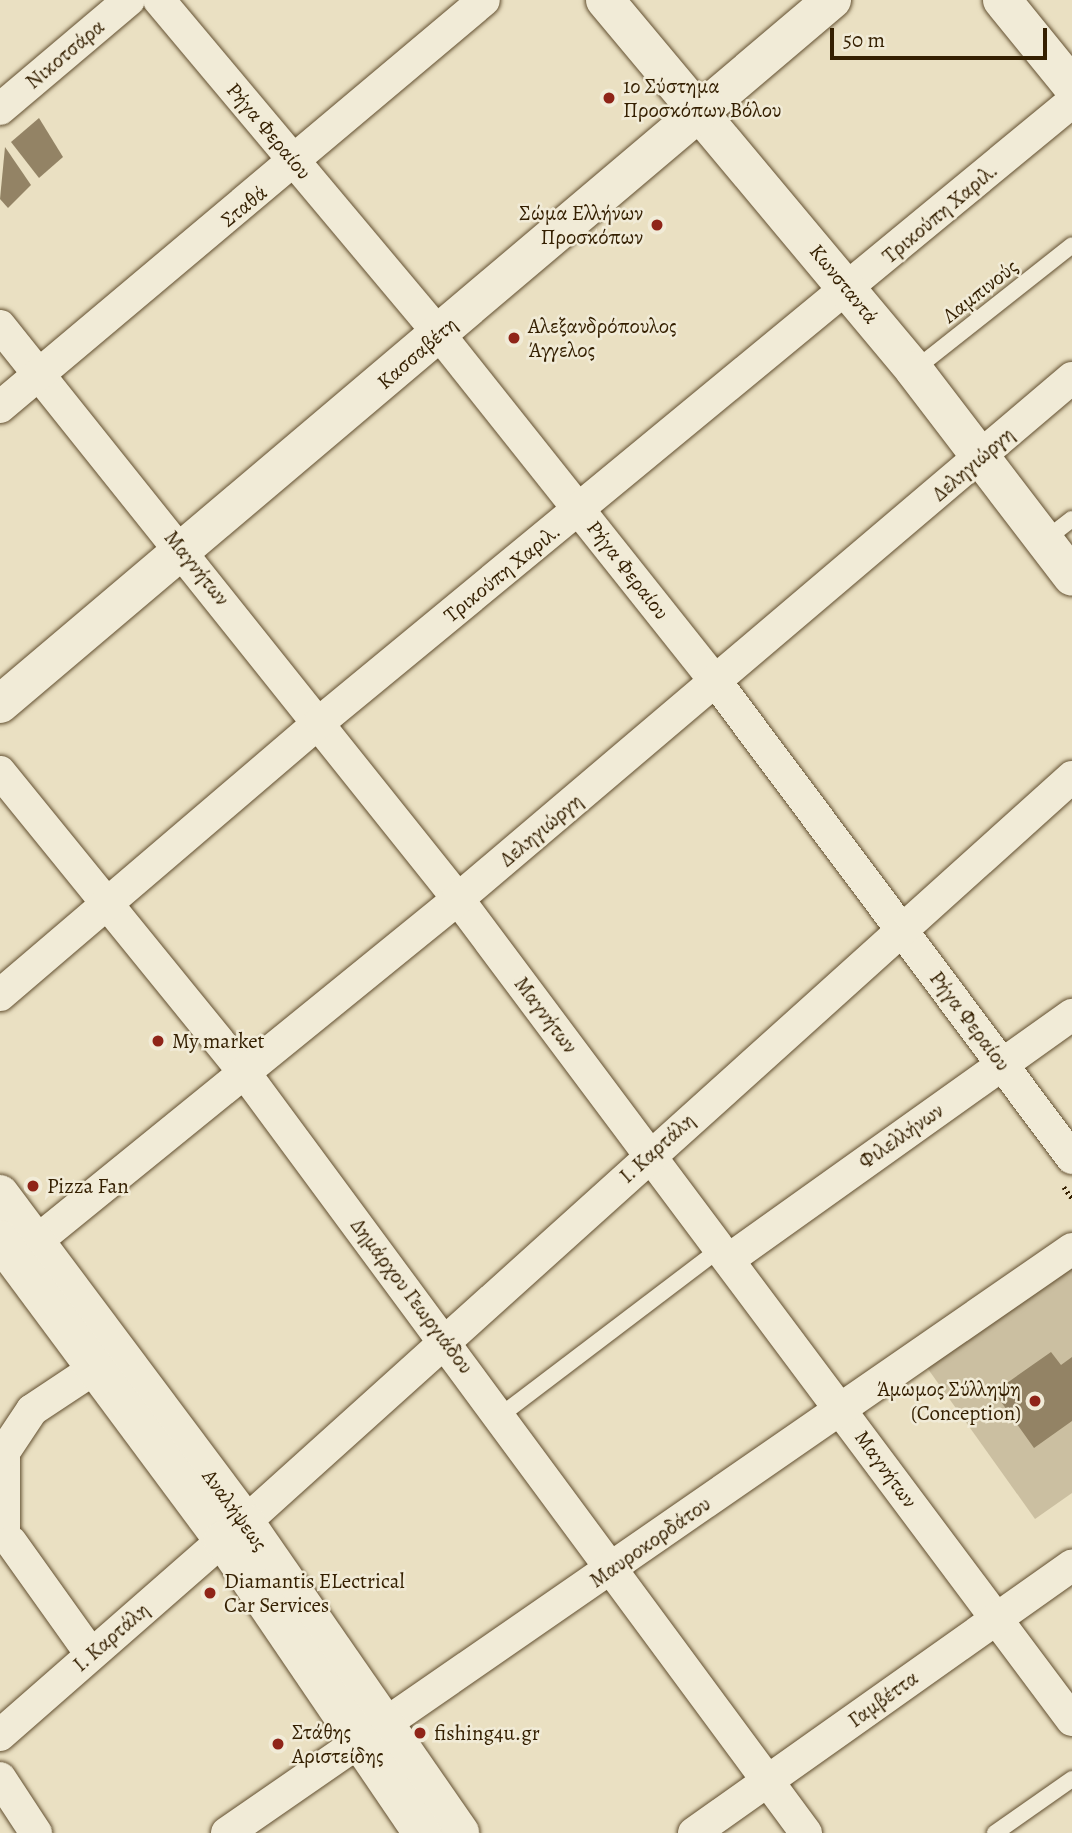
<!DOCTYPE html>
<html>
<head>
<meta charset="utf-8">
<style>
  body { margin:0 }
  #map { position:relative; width:1072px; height:1833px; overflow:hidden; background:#eae0c2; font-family:Alegreya,serif }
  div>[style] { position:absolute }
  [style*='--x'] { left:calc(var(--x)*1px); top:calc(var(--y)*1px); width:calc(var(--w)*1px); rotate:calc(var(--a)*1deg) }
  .green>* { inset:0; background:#cbbfa1 }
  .building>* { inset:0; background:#938365 }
  .path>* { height:4.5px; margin-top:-2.25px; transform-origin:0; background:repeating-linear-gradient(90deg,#341f00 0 2px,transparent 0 5.5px) }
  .roads { filter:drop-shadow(0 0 2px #624f30) drop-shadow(0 0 2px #624f30) }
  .lane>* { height:16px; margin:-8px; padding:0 8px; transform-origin:8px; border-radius:8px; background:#f1ebd7 }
  .street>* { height:32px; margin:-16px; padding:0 16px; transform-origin:16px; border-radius:16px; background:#f1ebd7 }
  .secondary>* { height:38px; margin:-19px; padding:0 19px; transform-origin:19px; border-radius:19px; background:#f1ebd7 }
  .dots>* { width:19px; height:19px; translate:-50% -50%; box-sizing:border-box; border:4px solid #f1ebd7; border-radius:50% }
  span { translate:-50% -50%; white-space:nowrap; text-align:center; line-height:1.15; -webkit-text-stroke:5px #f1ebd7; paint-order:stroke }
  .street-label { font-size:21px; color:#341f00 }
  .poi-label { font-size:21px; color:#341f00 }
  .left { translate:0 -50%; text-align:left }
  .right { translate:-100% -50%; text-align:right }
  .scale { position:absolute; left:830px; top:28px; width:217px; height:32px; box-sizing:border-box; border:4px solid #341f00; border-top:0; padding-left:9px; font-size:21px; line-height:24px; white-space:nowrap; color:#341f00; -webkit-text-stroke:5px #f1ebd7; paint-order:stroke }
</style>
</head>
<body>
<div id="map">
  <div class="green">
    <div style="clip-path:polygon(1072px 1258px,1072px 1493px,1035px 1519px,923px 1362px)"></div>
  </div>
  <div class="building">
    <div style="clip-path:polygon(39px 118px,63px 157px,39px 178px,11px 142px)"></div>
    <div style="clip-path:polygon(5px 147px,31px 185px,8px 208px,0 199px)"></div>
    <div style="clip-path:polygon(1051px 1352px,1061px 1365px,1072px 1357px,1072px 1421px,1034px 1448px,994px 1392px)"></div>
  </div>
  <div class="path">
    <div style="--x:1064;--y:1187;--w:14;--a:54"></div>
  </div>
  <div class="roads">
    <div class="lane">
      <div style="--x:914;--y:370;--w:201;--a:-38.3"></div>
      <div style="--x:1045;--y:540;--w:34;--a:-38"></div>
      <div style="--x:501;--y:1415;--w:278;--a:-37.2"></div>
      <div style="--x:995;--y:1833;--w:94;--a:-35"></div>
    </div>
    <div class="street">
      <div style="--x:159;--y:0;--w:436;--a:50"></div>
      <div style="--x:439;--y:334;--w:446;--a:51.5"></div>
      <div style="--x:717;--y:683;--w:593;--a:53.23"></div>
      <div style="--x:0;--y:109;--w:169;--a:-40.2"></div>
      <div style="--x:0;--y:326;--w:734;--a:51.36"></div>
      <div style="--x:458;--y:899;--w:1025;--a:53.21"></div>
      <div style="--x:0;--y:407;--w:632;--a:-40.06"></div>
      <div style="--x:0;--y:772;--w:387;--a:50.9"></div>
      <div style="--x:244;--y:1072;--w:946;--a:53.55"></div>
      <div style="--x:0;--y:995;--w:422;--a:-40.5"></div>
      <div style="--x:321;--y:721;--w:973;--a:-39.5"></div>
      <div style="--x:17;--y:1257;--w:568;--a:-39.07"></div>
      <div style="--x:458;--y:899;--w:805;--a:-40.32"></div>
      <div style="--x:731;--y:1258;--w:419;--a:-35.5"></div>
      <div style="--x:245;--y:1522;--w:1113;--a:-42.01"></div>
      <div style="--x:4;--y:1530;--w:78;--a:-90"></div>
      <div style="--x:4;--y:1452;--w:50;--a:-56.3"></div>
      <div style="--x:32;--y:1410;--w:78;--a:-33.5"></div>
      <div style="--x:11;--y:1542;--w:138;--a:54.5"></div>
      <div style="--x:0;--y:1735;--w:296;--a:-41.2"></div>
      <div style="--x:0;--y:1778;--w:66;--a:56.8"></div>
      <div style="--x:227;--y:1833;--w:1027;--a:-34.65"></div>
      <div style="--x:694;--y:1833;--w:463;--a:-35.3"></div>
    </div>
    <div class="secondary">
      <div style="--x:605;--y:0;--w:482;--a:50.1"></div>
      <div style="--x:914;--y:370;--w:260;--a:52.6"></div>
      <div style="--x:1002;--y:0;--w:111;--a:50.9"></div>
      <div style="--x:0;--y:704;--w:1090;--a:-40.24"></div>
      <div style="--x:0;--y:1194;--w:409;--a:53.2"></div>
      <div style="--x:245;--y:1522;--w:378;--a:55.3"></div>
      <div style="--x:0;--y:1240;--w:374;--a:53.4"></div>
      <div style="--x:223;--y:1540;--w:354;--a:55.8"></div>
    </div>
  </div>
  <div class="dots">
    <div style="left:609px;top:98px;background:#8f2418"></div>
    <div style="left:657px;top:225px;background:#8f2418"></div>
    <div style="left:514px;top:338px;background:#8f2418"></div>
    <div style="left:158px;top:1041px;background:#8f2418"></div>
    <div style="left:33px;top:1186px;background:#8f2418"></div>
    <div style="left:1035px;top:1401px;background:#8f2418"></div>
    <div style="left:210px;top:1593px;background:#8f2418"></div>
    <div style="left:420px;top:1733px;background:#8f2418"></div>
    <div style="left:278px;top:1744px;background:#8f2418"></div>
  </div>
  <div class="street-label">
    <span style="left:65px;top:54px;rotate:-40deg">Νικοτσάρα</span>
    <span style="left:269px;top:131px;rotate:50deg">Ρήγα Φεραίου</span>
    <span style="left:244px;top:206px;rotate:-39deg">Σταθά</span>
    <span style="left:940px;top:213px;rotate:-40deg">Τρικούπη Χαριλ.</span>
    <span style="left:844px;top:284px;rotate:51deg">Κωνσταντά</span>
    <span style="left:980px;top:291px;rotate:-38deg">Λαμπινούς</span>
    <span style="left:417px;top:353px;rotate:-41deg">Κασσαβέτη</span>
    <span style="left:973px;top:464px;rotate:-41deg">Δεληγιώργη</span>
    <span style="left:197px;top:568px;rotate:51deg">Μαγνήτων</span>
    <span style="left:628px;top:570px;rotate:52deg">Ρήγα Φεραίου</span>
    <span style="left:502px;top:573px;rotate:-39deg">Τρικούπη Χαριλ.</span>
    <span style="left:541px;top:830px;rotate:-40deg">Δεληγιώργη</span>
    <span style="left:546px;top:1015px;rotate:53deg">Μαγνήτων</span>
    <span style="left:970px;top:1021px;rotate:53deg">Ρήγα Φεραίου</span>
    <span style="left:901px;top:1136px;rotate:-35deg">Φιλελλήνων</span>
    <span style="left:657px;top:1148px;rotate:-42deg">Ι. Καρτάλη</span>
    <span style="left:412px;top:1296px;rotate:53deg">Δημάρχου Γεωργιάδου</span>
    <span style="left:886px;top:1469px;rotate:54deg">Μαγνήτων</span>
    <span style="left:235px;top:1510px;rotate:54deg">Αναλήψεως</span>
    <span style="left:650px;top:1542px;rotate:-35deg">Μαυροκορδάτου</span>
    <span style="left:111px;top:1637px;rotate:-41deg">Ι. Καρτάλη</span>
    <span style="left:883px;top:1699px;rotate:-36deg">Γαμβέττα</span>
  </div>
  <div class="poi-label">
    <span class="left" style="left:623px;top:98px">1ο Σύστημα<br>Προσκόπων Βόλου</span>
    <span class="right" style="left:643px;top:225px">Σώμα Ελλήνων<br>Προσκόπων</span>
    <span class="left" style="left:528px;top:338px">Αλεξανδρόπουλος<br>Άγγελος</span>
    <span class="left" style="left:172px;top:1041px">My market</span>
    <span class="left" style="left:47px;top:1186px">Pizza Fan</span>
    <span class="right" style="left:1021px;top:1401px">Άμωμος Σύλληψη<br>(Conception)</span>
    <span class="left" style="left:224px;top:1593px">Diamantis ELectrical<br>Car Services</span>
    <span class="left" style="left:292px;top:1744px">Στάθης<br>Αριστείδης</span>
    <span class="left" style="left:434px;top:1733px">fishing4u.gr</span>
  </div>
  <div class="scale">50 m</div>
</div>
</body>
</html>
